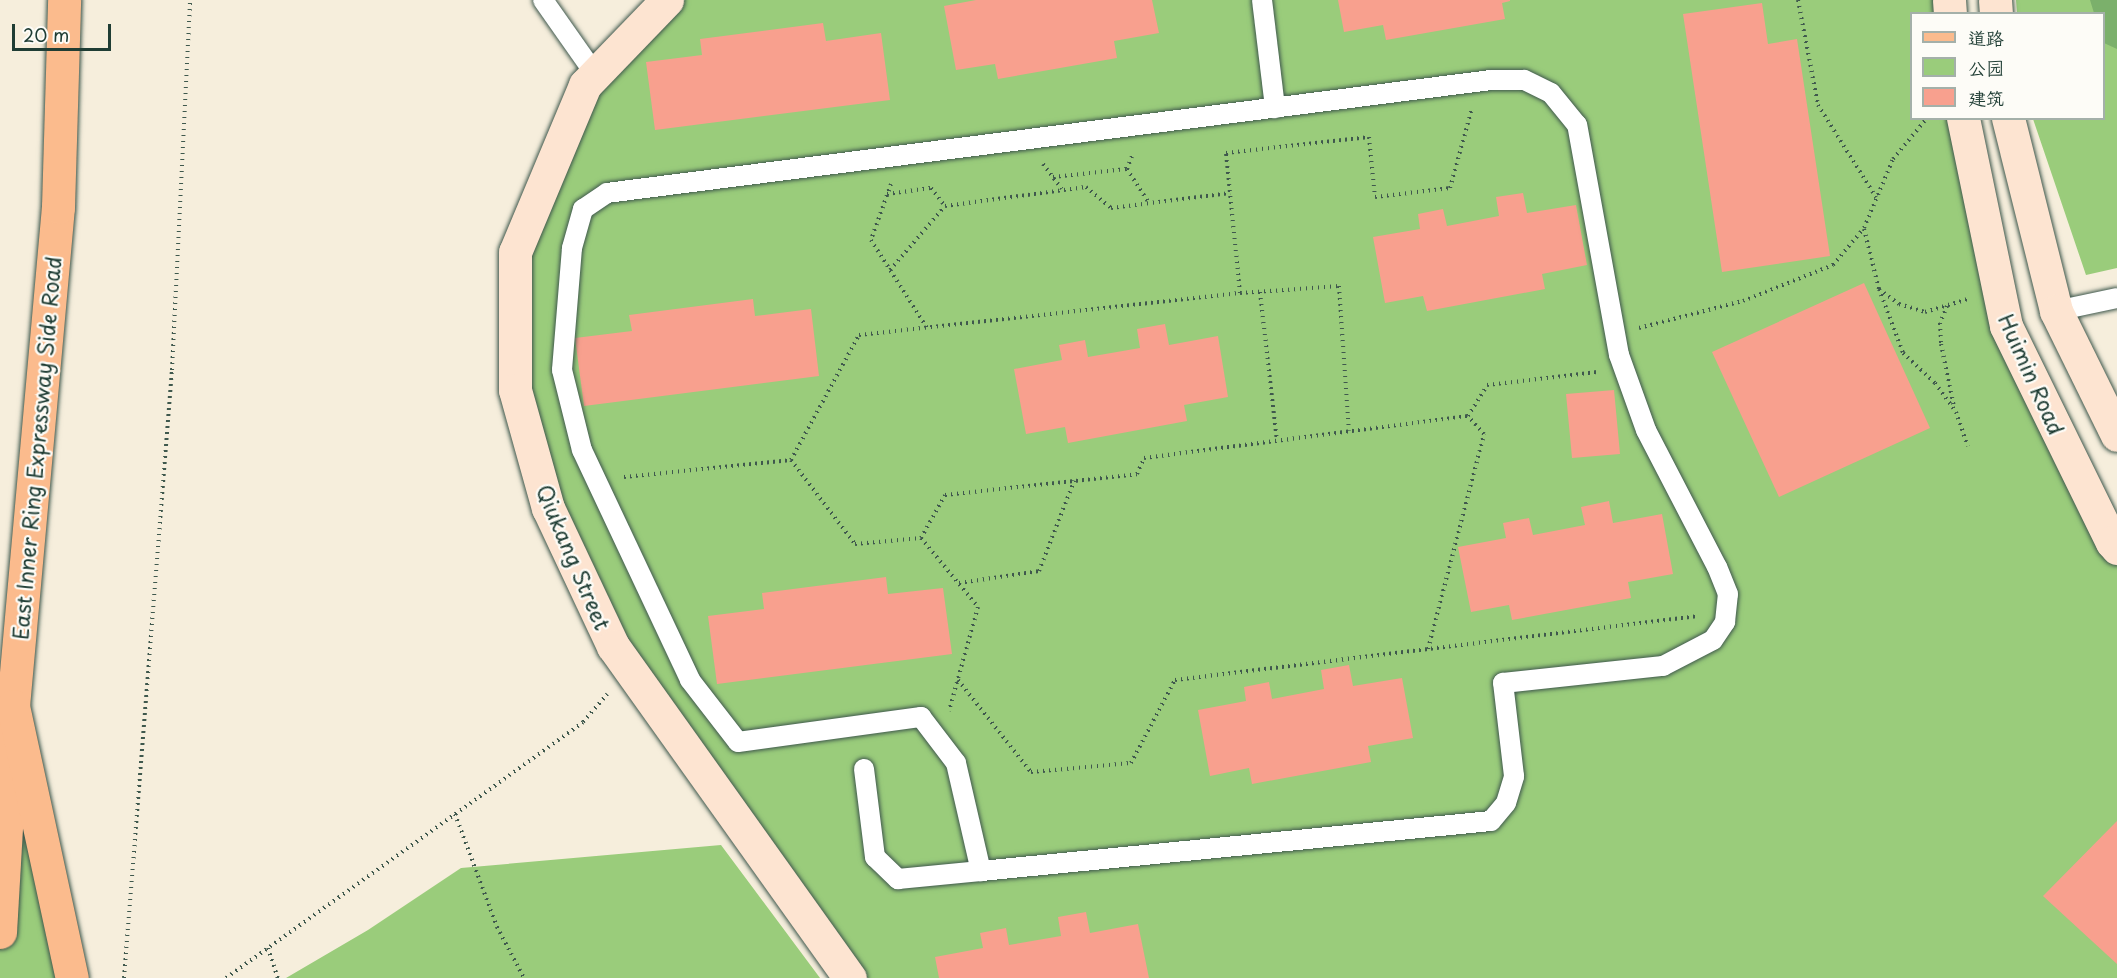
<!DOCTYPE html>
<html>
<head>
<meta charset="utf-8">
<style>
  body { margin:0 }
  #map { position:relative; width:2117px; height:978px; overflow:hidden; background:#f6eedc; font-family:"Playpen Sans","LXGW WenKai TC",sans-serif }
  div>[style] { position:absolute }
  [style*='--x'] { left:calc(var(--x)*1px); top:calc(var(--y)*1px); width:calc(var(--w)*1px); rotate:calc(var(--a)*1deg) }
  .green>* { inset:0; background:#9acc7b }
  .forest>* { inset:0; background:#7bb06b }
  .building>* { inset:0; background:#f8a08e }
  .path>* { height:4px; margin-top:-2px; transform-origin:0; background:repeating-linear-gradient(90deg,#3f584d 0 1.5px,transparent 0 6px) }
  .roads { filter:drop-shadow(0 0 2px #3f584d) drop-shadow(0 0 2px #3f584d) }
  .lane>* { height:20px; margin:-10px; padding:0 10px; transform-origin:10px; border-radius:10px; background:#fff }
  .secondary>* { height:33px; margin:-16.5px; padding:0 16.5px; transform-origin:16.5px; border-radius:16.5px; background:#fde4d1 }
  .primary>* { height:33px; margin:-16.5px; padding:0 16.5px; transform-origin:16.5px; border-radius:16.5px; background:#fbbb8d }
  .highway>* { height:33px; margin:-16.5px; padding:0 16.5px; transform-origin:16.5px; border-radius:16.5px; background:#fbbb8d }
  span { translate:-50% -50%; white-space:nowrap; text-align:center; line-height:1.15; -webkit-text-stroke:4.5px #fdfcf7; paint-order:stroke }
  .street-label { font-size:21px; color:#1f3d34 }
  .legend { position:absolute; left:1910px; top:12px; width:195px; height:108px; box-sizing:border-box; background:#fdfcf7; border:2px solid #a4b0a9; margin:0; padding:8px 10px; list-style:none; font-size:18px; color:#1f3d34 }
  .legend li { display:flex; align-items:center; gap:12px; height:30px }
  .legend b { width:30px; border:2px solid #a4b0a9 }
  .scale { position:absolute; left:12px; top:24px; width:99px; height:27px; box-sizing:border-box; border:3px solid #1f3d34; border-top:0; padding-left:8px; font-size:18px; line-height:21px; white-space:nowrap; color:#1f3d34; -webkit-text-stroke:4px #fdfcf7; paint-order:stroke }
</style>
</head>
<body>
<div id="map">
  <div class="green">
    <div style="clip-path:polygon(667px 0,1949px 0,1950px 13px,1912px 14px,1912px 118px,1963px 119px,2002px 307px,2117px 548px,2117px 978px,850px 978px,613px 646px,515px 390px,515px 252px,585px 85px)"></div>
    <div style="clip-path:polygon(2016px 0,2117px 0,2117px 268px,2086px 275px,2033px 119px,2104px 118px,2104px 14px,2017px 13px)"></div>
    <div style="clip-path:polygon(0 710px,64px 978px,0 978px)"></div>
    <div style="clip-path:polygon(721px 845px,820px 978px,286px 978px,368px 930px,461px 868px)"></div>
  </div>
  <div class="forest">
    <div style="clip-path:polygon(2090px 0,2117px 0,2117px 49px,2104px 43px,2104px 14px,2094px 13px)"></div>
  </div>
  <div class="building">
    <div style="clip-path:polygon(976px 0,1152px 0,1159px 33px,1114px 41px,1117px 58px,998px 79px,995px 64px,956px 70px,944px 6px)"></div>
    <div style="clip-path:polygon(1338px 0,1510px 0,1510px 1px,1502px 3px,1505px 19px,1386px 40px,1383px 25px,1344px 32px)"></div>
    <div style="clip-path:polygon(1762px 3px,1768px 44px,1797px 39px,1830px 256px,1722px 272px,1683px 14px)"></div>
    <div style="clip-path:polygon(823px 23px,826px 41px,881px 33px,890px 100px,655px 130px,646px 62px,702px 55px,700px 39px)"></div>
    <div style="clip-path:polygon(1523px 193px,1527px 213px,1576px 205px,1587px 265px,1542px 274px,1545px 289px,1427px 311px,1423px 296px,1385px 303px,1373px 237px,1420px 229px,1418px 214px,1443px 209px,1447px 226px,1499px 216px,1496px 197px)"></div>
    <div style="clip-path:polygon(1864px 283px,1930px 428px,1779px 497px,1712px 352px)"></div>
    <div style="clip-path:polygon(753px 299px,755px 316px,811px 309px,819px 376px,584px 406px,575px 338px,632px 331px,629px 315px)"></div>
    <div style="clip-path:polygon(1165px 324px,1169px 345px,1218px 336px,1228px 397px,1184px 405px,1187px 421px,1068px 443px,1065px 427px,1026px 434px,1014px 369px,1062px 360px,1059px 345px,1085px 340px,1088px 357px,1140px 348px,1137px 329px)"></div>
    <div style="clip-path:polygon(1614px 390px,1620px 454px,1572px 458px,1566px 394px)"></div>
    <div style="clip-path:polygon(1609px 501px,1613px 523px,1662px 514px,1673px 574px,1628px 582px,1631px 598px,1512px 620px,1509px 605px,1471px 612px,1458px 547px,1506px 538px,1503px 523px,1529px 518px,1533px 535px,1585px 525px,1581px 507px)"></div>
    <div style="clip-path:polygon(886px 577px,888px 594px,943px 588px,952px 654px,717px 684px,708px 616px,764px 609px,762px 593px)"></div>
    <div style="clip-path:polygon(1349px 665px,1353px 686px,1402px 678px,1413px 738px,1368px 746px,1371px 762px,1252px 784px,1249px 768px,1210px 776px,1198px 710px,1246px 701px,1244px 687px,1269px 682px,1272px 699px,1324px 689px,1321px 670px)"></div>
    <div style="clip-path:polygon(2117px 821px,2117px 964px,2043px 896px)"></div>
    <div style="clip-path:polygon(1086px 912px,1090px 933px,1138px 924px,1149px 978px,939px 978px,935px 957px,983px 948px,980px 933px,1006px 928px,1009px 945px,1061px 936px,1058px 917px)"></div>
  </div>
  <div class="path">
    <div style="--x:1798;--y:0;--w:107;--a:79.2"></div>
    <div style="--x:1818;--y:105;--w:109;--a:57.8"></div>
    <div style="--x:1043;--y:164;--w:31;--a:53"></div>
    <div style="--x:1127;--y:169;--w:40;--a:57.1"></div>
    <div style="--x:1053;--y:177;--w:74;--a:-6.2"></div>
    <div style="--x:1127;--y:169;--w:17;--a:-69"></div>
    <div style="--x:891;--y:184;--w:59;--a:109.7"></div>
    <div style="--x:871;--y:240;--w:104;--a:57.5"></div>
    <div style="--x:887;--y:194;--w:44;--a:-7.8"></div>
    <div style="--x:931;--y:188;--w:23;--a:52"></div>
    <div style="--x:1864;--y:229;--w:62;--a:76"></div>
    <div style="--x:1879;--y:289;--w:68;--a:69.4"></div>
    <div style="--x:1903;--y:353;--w:44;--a:43.2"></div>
    <div style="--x:1935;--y:383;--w:36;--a:54"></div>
    <div style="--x:1956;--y:412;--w:36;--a:71"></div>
    <div style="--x:890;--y:270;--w:84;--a:-49.3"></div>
    <div style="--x:945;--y:206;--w:142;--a:-7.7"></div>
    <div style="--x:1086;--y:187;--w:33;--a:40"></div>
    <div style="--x:1111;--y:208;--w:120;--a:-7.2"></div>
    <div style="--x:1879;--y:289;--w:25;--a:37"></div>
    <div style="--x:1899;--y:304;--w:27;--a:17"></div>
    <div style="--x:1925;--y:312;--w:45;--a:-16.8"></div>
    <div style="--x:1260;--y:292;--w:150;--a:83.5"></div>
    <div style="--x:1240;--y:293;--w:99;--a:-4"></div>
    <div style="--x:1339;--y:286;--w:145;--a:86.1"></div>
    <div style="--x:1947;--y:306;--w:18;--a:112"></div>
    <div style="--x:1940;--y:323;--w:21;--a:87"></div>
    <div style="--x:1941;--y:344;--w:64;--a:78.3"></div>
    <div style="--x:1639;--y:328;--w:107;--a:-14.6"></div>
    <div style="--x:1743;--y:301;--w:97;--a:-21.8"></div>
    <div style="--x:1833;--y:265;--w:48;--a:-50"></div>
    <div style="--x:1864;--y:228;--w:75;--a:-67.2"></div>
    <div style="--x:1893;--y:159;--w:53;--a:-50.3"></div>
    <div style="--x:791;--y:460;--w:142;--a:-61.5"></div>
    <div style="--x:859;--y:335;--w:383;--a:-6.3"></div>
    <div style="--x:1240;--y:293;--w:141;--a:-95.7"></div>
    <div style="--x:1226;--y:153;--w:144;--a:-6.4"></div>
    <div style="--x:1369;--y:137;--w:60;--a:84.3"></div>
    <div style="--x:1375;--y:197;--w:76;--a:-6.8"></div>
    <div style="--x:1450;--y:188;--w:83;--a:-74.6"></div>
    <div style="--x:624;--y:477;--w:168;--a:-5.8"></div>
    <div style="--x:791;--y:460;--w:106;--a:52.7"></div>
    <div style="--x:855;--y:544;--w:66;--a:-5.2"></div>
    <div style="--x:921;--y:538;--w:49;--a:-60.8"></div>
    <div style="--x:945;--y:495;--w:193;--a:-6.2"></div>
    <div style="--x:1137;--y:474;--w:17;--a:-66"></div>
    <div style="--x:1144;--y:458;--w:327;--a:-7.4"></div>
    <div style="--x:1468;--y:416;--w:36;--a:-58"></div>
    <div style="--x:1487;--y:385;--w:111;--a:-6.7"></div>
    <div style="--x:921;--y:538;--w:89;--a:50.4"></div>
    <div style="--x:978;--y:607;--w:108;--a:105.6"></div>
    <div style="--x:959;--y:583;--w:81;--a:-8.5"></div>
    <div style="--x:1039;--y:571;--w:97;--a:-68.7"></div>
    <div style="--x:1428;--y:649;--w:222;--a:-75.4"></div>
    <div style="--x:1484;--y:434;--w:24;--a:-132"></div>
    <div style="--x:958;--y:680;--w:117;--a:51.6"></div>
    <div style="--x:1031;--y:772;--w:100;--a:-5.1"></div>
    <div style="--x:1131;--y:763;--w:94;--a:-62.1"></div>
    <div style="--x:1175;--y:680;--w:527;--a:-6.98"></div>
    <div style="--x:455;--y:814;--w:121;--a:69.6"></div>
    <div style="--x:497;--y:927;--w:58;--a:62.1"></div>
    <div style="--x:268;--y:948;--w:32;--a:72"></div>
    <div style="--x:124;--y:978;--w:610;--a:-85.49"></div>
    <div style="--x:172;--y:370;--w:370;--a:-87.2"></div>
    <div style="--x:226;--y:978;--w:439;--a:-35.6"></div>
    <div style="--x:583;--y:722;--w:37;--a:-49"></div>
  </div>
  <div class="roads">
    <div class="lane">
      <div style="--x:543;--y:0;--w:90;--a:54.9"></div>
      <div style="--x:1262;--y:0;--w:109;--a:83.1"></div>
      <div style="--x:2056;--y:311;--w:62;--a:-12"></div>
      <div style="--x:864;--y:769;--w:89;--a:82.9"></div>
      <div style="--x:875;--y:857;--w:32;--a:44"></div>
      <div style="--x:898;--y:879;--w:83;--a:-5.5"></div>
      <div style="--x:981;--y:871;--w:512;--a:-5.6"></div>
      <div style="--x:1491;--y:821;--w:23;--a:-50"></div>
      <div style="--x:1506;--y:803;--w:28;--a:-73"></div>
      <div style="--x:1514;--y:776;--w:94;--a:-96.7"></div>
      <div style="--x:1503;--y:683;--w:161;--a:-6.1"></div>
      <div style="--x:1663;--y:666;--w:56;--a:-27.5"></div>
      <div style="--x:1713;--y:640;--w:22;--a:-56"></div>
      <div style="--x:1725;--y:622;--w:28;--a:-84"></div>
      <div style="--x:1728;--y:594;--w:29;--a:-112"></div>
      <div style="--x:1717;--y:567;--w:154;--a:-117.4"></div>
      <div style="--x:1646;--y:430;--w:80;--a:-109.8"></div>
      <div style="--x:1619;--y:355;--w:234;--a:-100.3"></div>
      <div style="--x:1577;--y:125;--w:41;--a:-129.1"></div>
      <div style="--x:1551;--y:93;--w:30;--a:-154"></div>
      <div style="--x:1524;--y:80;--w:33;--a:180"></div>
      <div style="--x:1491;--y:80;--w:891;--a:172.72"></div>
      <div style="--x:607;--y:193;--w:29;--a:146"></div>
      <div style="--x:583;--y:209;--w:41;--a:105.8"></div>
      <div style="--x:572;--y:248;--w:122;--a:94.7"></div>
      <div style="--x:562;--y:370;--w:82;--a:76"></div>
      <div style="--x:582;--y:450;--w:254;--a:64.8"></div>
      <div style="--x:690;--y:680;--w:78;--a:52.3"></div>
      <div style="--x:738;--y:742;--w:185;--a:-7.8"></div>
      <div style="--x:921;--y:717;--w:58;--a:52.7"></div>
      <div style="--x:956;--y:763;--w:111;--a:77"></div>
    </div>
    <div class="secondary">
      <div style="--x:667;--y:0;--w:118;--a:134"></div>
      <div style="--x:585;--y:85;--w:181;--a:112.7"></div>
      <div style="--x:515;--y:252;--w:138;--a:90"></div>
      <div style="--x:515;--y:390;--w:123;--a:74.4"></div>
      <div style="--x:548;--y:508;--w:153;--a:64.8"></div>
      <div style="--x:613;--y:646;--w:408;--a:54.5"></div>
      <div style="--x:1949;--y:0;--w:14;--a:86"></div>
      <div style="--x:1995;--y:0;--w:14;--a:86"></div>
      <div style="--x:1963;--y:118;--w:212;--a:78.3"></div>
      <div style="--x:2006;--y:326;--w:241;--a:63.9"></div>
      <div style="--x:2112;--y:542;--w:8;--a:50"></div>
      <div style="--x:2008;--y:118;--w:199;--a:76"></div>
      <div style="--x:2056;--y:311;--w:138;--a:63.8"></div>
    </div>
    <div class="primary">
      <div style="--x:0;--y:932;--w:226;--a:-86.7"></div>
      <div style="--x:13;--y:706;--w:501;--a:-84.85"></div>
      <div style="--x:58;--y:207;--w:207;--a:-88.3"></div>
    </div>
    <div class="highway">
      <div style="--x:13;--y:706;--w:278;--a:77.8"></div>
    </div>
  </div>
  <div class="street-label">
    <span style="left:2032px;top:374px;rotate:66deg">Huimin Road</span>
    <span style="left:36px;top:448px;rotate:-85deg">East Inner Ring Expressway Side Road</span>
    <span style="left:574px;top:557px;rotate:67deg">Qiukang Street</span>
  </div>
  <ul class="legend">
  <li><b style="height:8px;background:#fbbb8d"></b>道路</li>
  <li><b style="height:16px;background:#9acc7b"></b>公园</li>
  <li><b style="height:16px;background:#f8a08e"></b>建筑</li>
  </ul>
  <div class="scale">20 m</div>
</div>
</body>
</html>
